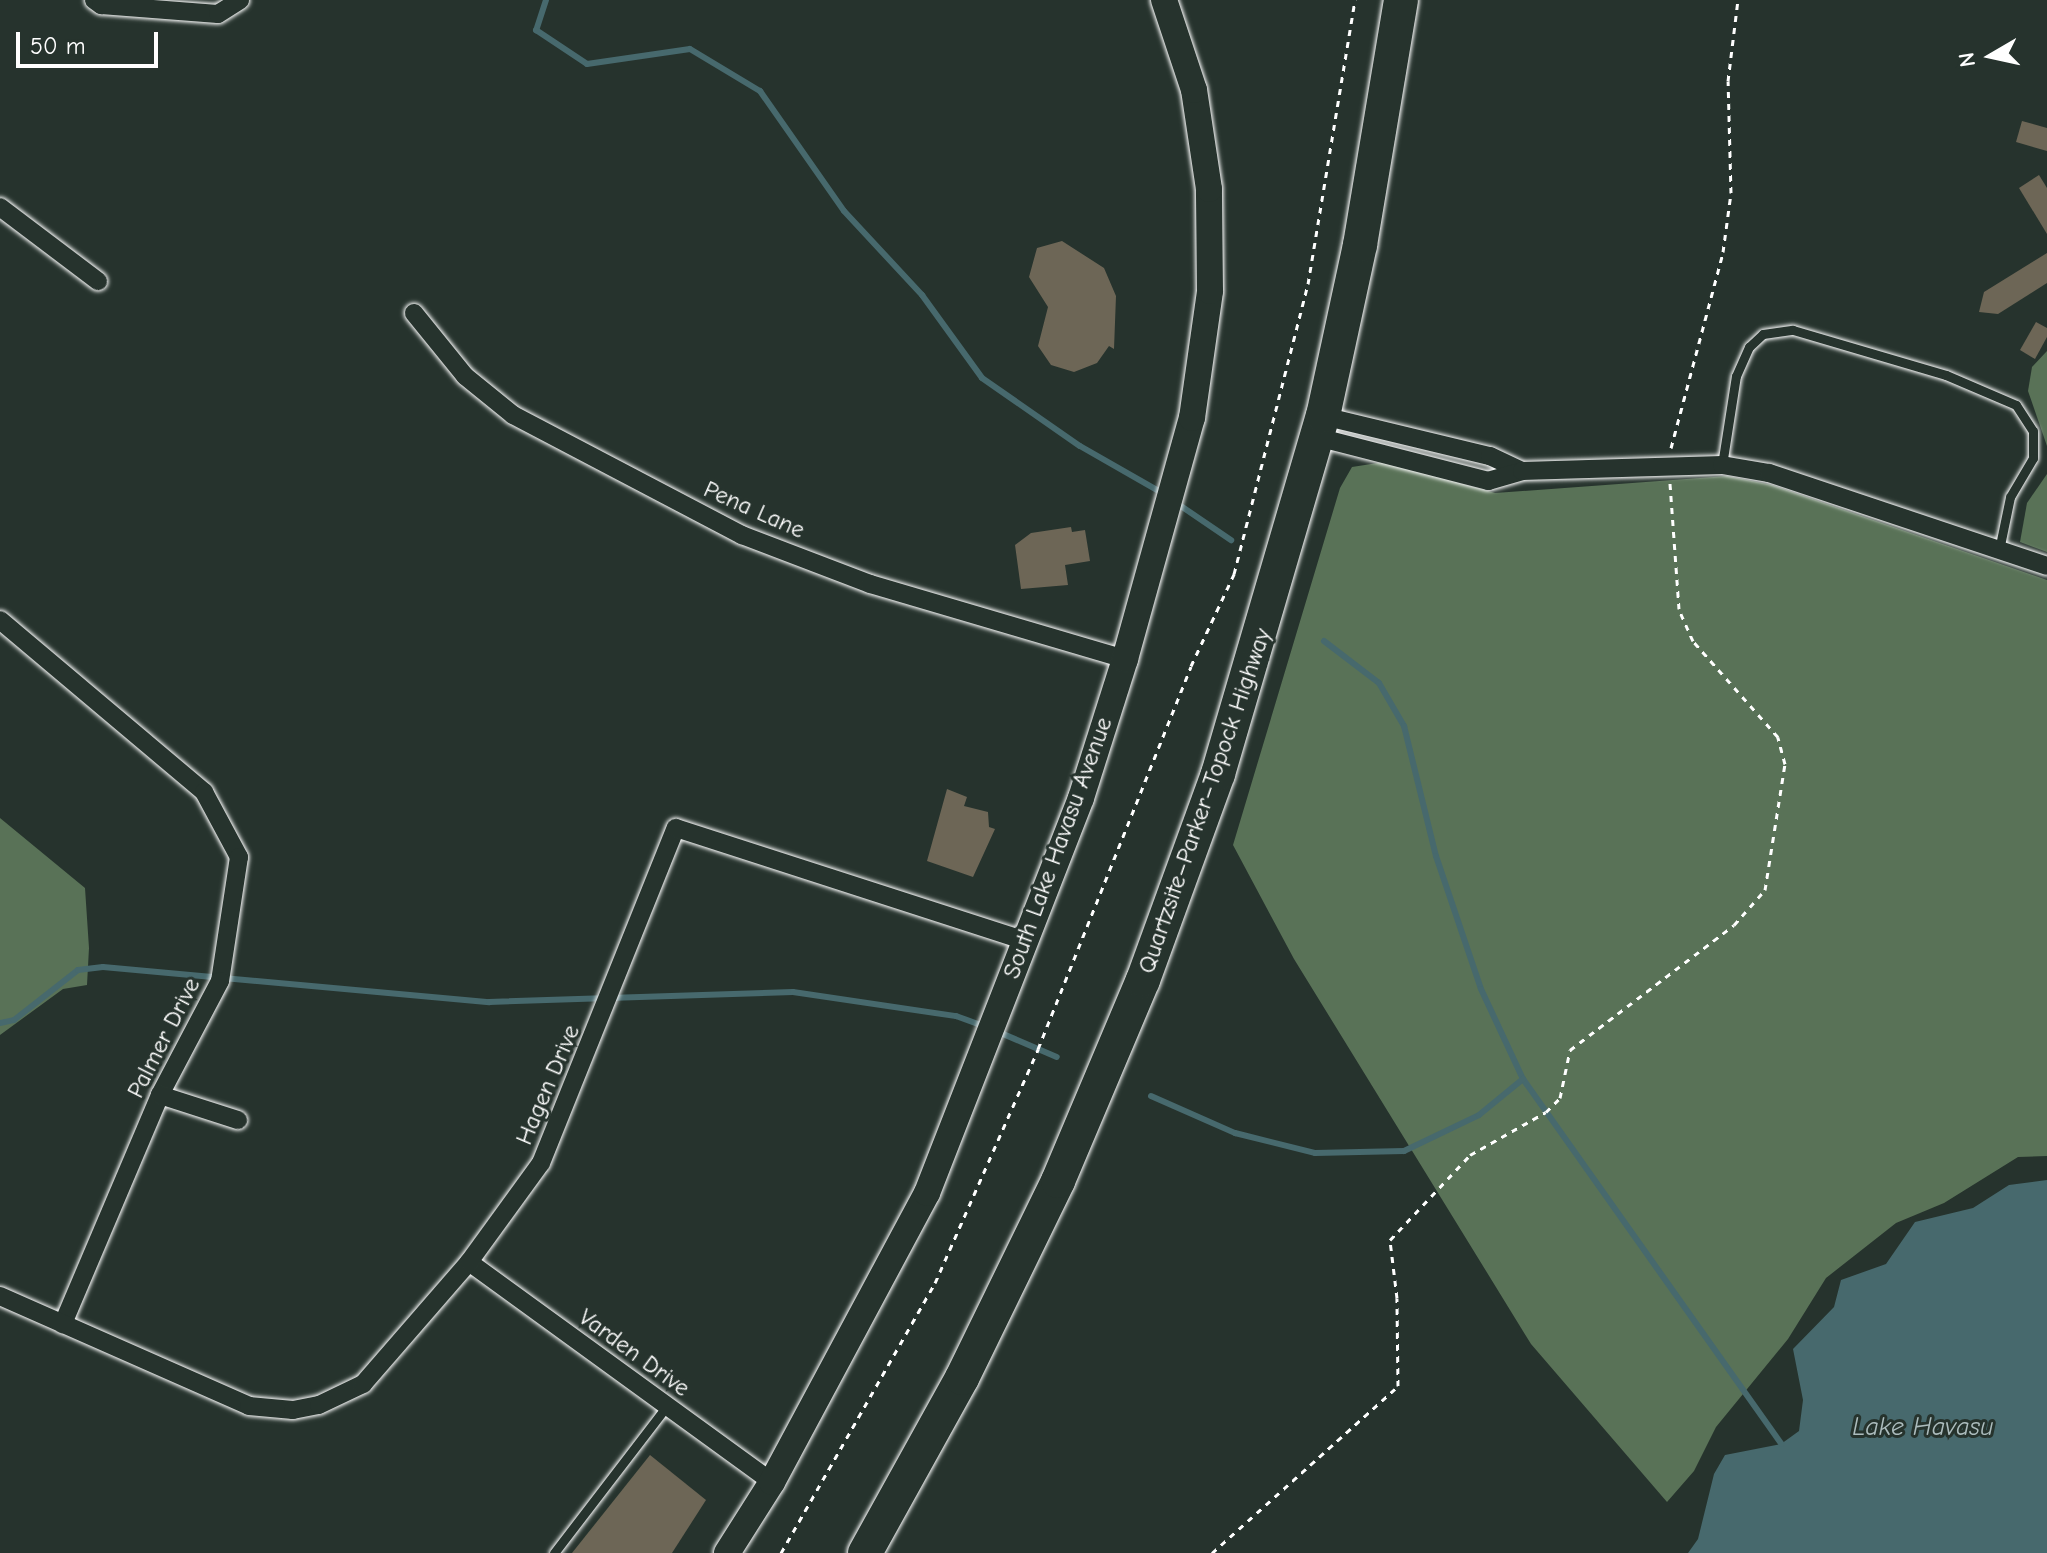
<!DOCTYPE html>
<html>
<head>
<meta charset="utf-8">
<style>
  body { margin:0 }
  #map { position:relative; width:2047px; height:1553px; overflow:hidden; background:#26332d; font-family:"Comic Neue",sans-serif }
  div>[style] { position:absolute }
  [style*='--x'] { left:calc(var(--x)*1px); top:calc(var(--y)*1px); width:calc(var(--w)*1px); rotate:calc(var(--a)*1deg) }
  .green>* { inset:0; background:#597257 }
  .water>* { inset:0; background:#47696d }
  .stream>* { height:6px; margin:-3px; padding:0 3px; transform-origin:3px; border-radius:3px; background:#47696d }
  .building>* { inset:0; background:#6d6656 }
  .path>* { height:3px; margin-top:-1.5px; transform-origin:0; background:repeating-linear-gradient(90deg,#fff 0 6px,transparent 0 12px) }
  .roads { filter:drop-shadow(0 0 2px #fff) drop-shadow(0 0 2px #fff) }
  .lane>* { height:9px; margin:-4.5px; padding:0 4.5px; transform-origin:4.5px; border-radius:4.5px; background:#26332d }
  .street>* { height:18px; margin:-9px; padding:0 9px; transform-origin:9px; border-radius:9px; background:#26332d }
  .secondary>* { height:26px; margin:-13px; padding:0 13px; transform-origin:13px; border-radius:13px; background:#26332d }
  .highway>* { height:34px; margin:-17px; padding:0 17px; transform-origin:17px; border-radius:17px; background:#26332d }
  span { translate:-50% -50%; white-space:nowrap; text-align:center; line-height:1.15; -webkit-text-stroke:6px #26332d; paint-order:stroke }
  .street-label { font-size:24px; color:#fff }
  .water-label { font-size:26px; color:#acbcbd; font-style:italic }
  .north { position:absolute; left:1951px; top:16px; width:80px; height:80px; -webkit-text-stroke:6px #26332d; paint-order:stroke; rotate:261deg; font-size:22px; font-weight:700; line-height:32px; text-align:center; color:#fff }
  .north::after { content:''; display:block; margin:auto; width:28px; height:36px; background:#fff; clip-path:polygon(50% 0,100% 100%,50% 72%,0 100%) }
  .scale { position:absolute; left:16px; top:32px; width:142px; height:36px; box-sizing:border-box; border:4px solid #fff; border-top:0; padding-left:10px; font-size:24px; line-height:28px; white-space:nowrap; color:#fff; -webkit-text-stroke:6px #26332d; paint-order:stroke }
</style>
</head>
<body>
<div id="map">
  <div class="green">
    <div style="clip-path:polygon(2047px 351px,2047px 446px,2028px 391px,2032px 367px)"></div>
    <div style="clip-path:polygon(1384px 462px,1495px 493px,1727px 476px,1772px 485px,2047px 580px,2047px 1156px,2018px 1157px,1944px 1203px,1896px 1223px,1826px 1278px,1788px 1339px,1716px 1427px,1694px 1471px,1667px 1502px,1531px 1344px,1294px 959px,1233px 845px,1340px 488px,1352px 467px)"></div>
    <div style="clip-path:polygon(2047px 474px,2047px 552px,2020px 542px,2027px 503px)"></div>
    <div style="clip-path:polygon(0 818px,85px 888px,89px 948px,87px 985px,63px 989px,0 1035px)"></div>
  </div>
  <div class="water">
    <div style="clip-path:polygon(2047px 1180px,2047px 1553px,1688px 1553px,1698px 1539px,1714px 1474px,1725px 1455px,1781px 1444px,1799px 1431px,1803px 1400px,1793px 1349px,1834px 1307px,1841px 1280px,1886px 1264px,1915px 1222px,1973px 1208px,2009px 1185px)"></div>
  </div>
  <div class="stream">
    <div style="--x:546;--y:0;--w:32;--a:108"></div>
    <div style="--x:536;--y:30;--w:61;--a:33.7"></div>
    <div style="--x:587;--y:64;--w:104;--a:-8.3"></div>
    <div style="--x:690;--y:49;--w:82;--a:31"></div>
    <div style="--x:760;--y:91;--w:146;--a:55"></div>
    <div style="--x:844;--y:211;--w:115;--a:47.1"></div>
    <div style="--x:922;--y:295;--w:102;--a:54.1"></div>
    <div style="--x:982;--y:378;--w:119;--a:34.8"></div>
    <div style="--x:1080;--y:446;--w:95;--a:29.8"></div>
    <div style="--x:1175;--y:502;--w:68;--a:34.2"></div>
    <div style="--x:1324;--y:641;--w:69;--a:37.4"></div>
    <div style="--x:1379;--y:683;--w:50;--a:59.8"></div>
    <div style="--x:1404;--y:726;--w:134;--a:76.2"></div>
    <div style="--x:1436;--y:856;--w:140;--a:71.3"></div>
    <div style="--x:1481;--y:989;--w:99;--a:65"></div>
    <div style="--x:1523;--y:1079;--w:447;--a:54.7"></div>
    <div style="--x:0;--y:1023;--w:14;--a:-12"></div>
    <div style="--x:14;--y:1020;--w:81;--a:-38"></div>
    <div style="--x:78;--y:970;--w:25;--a:-7"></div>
    <div style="--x:103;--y:967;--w:388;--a:5.2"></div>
    <div style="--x:489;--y:1002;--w:304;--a:-1.9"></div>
    <div style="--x:793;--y:992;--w:165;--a:8.4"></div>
    <div style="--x:956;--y:1016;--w:32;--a:20"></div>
    <div style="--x:996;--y:1031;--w:66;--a:23.1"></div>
    <div style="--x:1151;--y:1096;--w:92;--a:23.8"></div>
    <div style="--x:1235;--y:1133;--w:82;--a:14"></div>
    <div style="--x:1315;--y:1153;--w:89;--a:-1.3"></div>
    <div style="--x:1404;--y:1151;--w:83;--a:-25.6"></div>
    <div style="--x:1479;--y:1115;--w:57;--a:-39.3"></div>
  </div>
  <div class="building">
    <div style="clip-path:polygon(2022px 121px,2047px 128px,2047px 151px,2016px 142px)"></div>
    <div style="clip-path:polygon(2039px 175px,2047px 188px,2047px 234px,2019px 188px)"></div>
    <div style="clip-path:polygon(1062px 241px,1104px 268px,1116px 296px,1114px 349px,1109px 346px,1097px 363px,1074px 372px,1051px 365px,1038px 346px,1048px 307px,1029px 277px,1037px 248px)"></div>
    <div style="clip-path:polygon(2047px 253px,2047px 283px,1998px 314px,1979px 312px,1984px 292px)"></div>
    <div style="clip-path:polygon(2036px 322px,2047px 328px,2047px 337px,2035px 359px,2020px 350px)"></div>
    <div style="clip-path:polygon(1071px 527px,1072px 532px,1085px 530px,1090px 561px,1065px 565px,1068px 585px,1021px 589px,1015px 545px,1031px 533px)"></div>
    <div style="clip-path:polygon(947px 789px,967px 797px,964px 806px,988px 812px,989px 827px,995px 829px,973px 877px,927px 861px)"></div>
    <div style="clip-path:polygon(650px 1455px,706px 1500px,672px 1553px,572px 1553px)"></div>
  </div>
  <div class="path">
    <div style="--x:1671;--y:448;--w:203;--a:-75.1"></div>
    <div style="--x:1723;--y:252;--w:60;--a:-82.3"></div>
    <div style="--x:1731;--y:193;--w:112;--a:-91.5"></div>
    <div style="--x:1728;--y:81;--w:82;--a:-83"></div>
    <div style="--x:781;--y:1553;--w:311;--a:-60.3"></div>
    <div style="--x:935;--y:1283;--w:256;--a:-66.2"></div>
    <div style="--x:1038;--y:1049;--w:412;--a:-68.2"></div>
    <div style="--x:1191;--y:666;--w:102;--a:-64.9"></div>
    <div style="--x:1234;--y:574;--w:299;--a:-75.7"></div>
    <div style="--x:1308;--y:284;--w:288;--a:-80.6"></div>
    <div style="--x:1212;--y:1553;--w:250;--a:-41.9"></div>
    <div style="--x:1398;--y:1386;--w:88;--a:-90.7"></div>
    <div style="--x:1397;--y:1298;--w:58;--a:-96.9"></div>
    <div style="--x:1390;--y:1240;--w:117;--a:-46.7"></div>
    <div style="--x:1470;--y:1155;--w:87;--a:-29.5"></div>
    <div style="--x:1546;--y:1112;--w:20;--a:-45"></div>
    <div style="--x:1560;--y:1098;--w:49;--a:-78.2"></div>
    <div style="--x:1570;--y:1050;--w:206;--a:-37.3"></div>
    <div style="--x:1734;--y:925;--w:47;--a:-48.5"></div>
    <div style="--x:1765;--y:890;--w:128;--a:-81"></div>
    <div style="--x:1785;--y:764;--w:28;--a:-105"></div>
    <div style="--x:1778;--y:737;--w:128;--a:-131.5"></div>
    <div style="--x:1693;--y:641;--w:35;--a:-114"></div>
    <div style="--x:1679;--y:609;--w:126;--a:-94.1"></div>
  </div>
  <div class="roads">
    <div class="lane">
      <div style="--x:1722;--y:465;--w:90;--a:-81.1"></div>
      <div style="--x:1736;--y:376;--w:32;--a:-66"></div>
      <div style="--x:1749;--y:347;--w:19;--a:-43"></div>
      <div style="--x:1763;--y:334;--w:30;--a:-8"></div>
      <div style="--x:1793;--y:330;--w:159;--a:16.4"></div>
      <div style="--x:1946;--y:375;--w:76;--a:23.2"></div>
      <div style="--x:2016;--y:405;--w:31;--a:57"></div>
      <div style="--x:2033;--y:431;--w:27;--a:90"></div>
      <div style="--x:2033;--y:458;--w:45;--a:120.5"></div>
      <div style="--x:2010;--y:497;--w:54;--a:101.7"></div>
      <div style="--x:554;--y:1553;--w:185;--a:-52.5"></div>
    </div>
    <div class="street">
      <div style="--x:94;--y:0;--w:9;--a:36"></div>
      <div style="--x:101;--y:5;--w:117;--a:4.4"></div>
      <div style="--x:218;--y:14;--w:26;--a:-32"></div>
      <div style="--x:0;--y:207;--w:123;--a:37.1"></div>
      <div style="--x:414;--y:313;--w:81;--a:51"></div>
      <div style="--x:465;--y:376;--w:62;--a:39.1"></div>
      <div style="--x:513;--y:415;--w:259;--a:27.7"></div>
      <div style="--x:742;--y:535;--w:137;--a:20.9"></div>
      <div style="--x:870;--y:584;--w:266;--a:16.4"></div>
      <div style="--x:1323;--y:416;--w:172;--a:13.5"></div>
      <div style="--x:1490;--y:456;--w:35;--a:25"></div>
      <div style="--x:1317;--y:437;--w:177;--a:14.4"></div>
      <div style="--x:1488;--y:481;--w:35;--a:-16"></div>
      <div style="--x:1522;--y:471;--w:200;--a:-1.7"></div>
      <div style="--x:1722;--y:465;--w:48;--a:9.7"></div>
      <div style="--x:1769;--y:473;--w:293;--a:18.5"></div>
      <div style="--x:0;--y:620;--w:267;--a:40.1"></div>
      <div style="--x:204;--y:792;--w:74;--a:61.7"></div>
      <div style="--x:239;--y:857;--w:125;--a:98.7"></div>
      <div style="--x:220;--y:981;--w:129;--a:117.8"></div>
      <div style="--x:160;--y:1095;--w:249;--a:113"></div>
      <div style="--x:160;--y:1095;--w:82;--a:17.8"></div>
      <div style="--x:469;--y:1262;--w:374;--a:36"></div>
      <div style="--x:0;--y:1296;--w:272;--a:23.8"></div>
      <div style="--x:249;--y:1406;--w:44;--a:5.2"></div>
      <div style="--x:293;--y:1410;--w:26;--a:-11"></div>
      <div style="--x:319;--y:1405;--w:49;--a:-25.5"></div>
      <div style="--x:363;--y:1384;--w:162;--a:-49"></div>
      <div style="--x:469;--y:1262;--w:122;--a:-54"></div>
      <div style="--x:541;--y:1163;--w:361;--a:-68.1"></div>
      <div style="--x:676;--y:828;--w:368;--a:17.9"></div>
    </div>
    <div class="secondary">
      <div style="--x:727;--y:1553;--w:84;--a:-57.6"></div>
      <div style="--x:772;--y:1482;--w:328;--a:-61.8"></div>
      <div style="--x:927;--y:1193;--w:424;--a:-68.7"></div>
      <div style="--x:1081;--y:798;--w:146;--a:-72.4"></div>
      <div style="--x:1125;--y:659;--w:250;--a:-74.5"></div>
      <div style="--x:1192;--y:418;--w:128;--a:-81.9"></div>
      <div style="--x:1210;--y:291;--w:102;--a:-90.6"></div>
      <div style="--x:1209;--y:189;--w:100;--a:-98.6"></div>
      <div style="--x:1194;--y:90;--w:95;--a:-108.4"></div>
    </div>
    <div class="highway">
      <div style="--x:865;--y:1553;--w:200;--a:-61"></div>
      <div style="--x:962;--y:1378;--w:219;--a:-64"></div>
      <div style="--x:1058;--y:1181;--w:218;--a:-67.1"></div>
      <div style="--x:1143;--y:980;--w:219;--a:-70"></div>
      <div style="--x:1218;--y:774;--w:373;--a:-73.7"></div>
      <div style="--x:1323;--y:416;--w:175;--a:-77.8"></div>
      <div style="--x:1360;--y:245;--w:248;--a:-80.5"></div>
    </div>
  </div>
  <div class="street-label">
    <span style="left:754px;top:510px;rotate:24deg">Pena Lane</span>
    <span style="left:1205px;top:801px;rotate:-71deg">Quartzsite–Parker–Topock Highway</span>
    <span style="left:1058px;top:848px;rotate:-70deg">South Lake Havasu Avenue</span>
    <span style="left:164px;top:1038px;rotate:-63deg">Palmer Drive</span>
    <span style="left:548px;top:1085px;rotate:-67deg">Hagen Drive</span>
    <span style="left:634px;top:1353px;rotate:36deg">Varden Drive</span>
  </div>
  <div class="water-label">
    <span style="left:1923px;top:1428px">Lake Havasu</span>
  </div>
  <div class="north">N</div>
  <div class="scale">50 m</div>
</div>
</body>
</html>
